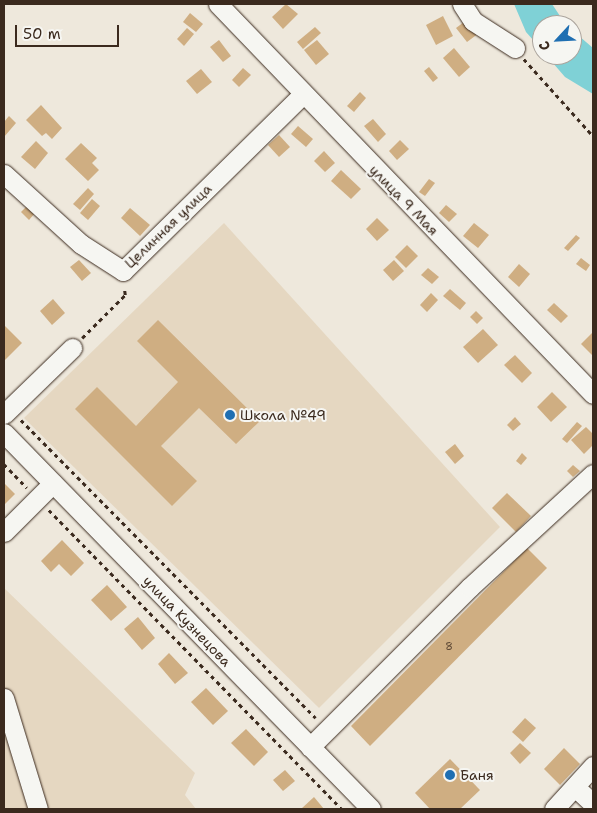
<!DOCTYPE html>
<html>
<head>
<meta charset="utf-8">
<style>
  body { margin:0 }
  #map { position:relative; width:597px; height:813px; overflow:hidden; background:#eee8dc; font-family:"Shantell Sans",sans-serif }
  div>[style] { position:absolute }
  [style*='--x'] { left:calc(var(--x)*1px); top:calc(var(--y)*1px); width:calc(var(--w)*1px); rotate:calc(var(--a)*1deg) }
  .built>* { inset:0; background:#e5d7c1 }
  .water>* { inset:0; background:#7fd1d6 }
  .building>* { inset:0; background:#cfae82 }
  .path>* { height:2.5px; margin-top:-1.25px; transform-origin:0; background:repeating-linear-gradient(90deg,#3b2a1e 0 4px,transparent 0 8px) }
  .roads { filter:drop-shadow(0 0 1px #3b2a1e) drop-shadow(0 0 1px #3b2a1e) }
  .minor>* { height:19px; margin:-9.5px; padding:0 9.5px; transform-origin:9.5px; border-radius:9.5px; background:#f6f6f2 }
  .dots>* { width:14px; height:14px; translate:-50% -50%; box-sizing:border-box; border:2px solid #f6f6f2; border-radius:50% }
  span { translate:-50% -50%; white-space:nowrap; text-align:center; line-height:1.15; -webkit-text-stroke:4px #f6f6f2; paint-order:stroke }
  .number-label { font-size:11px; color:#604b37 }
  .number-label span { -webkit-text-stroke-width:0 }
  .street-label { font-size:14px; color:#3b2a1e }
  .poi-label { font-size:14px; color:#3b2a1e }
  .left { translate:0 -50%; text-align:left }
  .frame { position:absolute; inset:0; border:5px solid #3b2a1e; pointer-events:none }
  .north { position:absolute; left:532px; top:15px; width:50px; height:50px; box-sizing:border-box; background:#f6f6f2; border:1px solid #aba49d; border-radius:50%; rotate:245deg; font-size:14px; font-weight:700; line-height:20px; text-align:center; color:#3b2a1e }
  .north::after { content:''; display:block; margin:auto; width:18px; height:22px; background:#1f6fb2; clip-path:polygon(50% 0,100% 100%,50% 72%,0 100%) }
  .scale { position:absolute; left:15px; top:25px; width:104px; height:22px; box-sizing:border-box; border:2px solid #3b2a1e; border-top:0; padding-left:6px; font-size:15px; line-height:18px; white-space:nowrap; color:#3b2a1e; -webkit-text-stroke:4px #f6f6f2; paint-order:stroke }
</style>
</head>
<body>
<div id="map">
  <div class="built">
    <div style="clip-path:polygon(224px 223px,500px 527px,319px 708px,24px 418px)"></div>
    <div style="clip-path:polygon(4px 588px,195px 773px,185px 795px,196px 809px,4px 809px)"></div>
  </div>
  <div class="water">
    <div style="clip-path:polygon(514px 4px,552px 4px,566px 25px,542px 25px,542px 50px,526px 32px)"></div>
    <div style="clip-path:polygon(572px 30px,593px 48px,593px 94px,565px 77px,546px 55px,572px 55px)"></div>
  </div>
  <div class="building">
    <div style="clip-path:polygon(286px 4px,298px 14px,283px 29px,272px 17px)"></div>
    <div style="clip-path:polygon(190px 13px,203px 24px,196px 32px,183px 22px)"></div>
    <div style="clip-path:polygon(443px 16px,453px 36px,436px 45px,426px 25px)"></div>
    <div style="clip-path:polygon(468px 19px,479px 33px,467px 42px,456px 28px)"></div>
    <div style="clip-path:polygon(315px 27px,321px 33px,303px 49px,297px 42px)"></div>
    <div style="clip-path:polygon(187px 28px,194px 34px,184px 46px,177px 39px)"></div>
    <div style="clip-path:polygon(219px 40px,231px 56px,223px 62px,210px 47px)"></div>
    <div style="clip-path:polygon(317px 40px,329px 54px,316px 65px,304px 50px)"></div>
    <div style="clip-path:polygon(454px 48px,470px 67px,459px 77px,443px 58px)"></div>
    <div style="clip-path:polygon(429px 67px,438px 78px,433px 82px,424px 71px)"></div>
    <div style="clip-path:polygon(243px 68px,251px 75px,239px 87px,232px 80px)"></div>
    <div style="clip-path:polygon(201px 69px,212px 82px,197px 94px,186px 81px)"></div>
    <div style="clip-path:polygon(360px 92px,366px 98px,354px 112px,347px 106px)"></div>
    <div style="clip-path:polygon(41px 105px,62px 128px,52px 139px,46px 133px,42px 136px,26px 120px)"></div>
    <div style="clip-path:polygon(9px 116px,16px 123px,4px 137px,4px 122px)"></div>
    <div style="clip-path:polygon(373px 119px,386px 134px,378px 142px,364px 126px)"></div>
    <div style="clip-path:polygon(298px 126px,313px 139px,306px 147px,291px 134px)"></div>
    <div style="clip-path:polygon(279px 135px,290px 147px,279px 157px,268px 145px)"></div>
    <div style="clip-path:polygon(400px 140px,409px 149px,397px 160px,389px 151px)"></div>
    <div style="clip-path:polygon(36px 141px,48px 153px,35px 169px,21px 157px)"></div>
    <div style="clip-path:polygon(81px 143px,97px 158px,92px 163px,99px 170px,88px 181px,65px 159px)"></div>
    <div style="clip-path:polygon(324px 151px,335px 163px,325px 172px,314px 161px)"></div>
    <div style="clip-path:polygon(341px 170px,361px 189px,351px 199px,331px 181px)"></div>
    <div style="clip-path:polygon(429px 179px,435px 183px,425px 196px,419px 192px)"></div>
    <div style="clip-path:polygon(88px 188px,94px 194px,80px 210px,73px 204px)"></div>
    <div style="clip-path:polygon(92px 199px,100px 206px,88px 220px,80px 213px)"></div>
    <div style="clip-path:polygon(446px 205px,457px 214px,449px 222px,439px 213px)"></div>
    <div style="clip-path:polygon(27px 206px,35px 213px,29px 220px,21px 212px)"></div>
    <div style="clip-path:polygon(130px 208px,150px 225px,140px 236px,121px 218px)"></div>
    <div style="clip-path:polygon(377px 218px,389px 230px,377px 241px,366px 229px)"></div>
    <div style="clip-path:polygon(474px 223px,489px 235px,478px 248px,463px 236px)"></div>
    <div style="clip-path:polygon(576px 235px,580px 238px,568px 251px,564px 248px)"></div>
    <div style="clip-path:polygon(407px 245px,418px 256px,406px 268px,395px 257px)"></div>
    <div style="clip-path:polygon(581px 258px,590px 265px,586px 271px,576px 264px)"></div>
    <div style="clip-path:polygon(79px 260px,91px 273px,82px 281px,70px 267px)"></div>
    <div style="clip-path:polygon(394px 260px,404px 271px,393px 281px,383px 270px)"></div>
    <div style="clip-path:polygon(519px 264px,530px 274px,519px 287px,508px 277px)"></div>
    <div style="clip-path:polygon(428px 268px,439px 277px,432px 284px,421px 275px)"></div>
    <div style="clip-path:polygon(450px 289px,466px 303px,460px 310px,443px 296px)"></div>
    <div style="clip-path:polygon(431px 293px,438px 300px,427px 312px,420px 305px)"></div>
    <div style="clip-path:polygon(53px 299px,65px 313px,52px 325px,40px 311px)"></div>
    <div style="clip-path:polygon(554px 303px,568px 316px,561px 323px,547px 310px)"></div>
    <div style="clip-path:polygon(476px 311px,483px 318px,477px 324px,470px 317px)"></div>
    <div style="clip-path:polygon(158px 320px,260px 421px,236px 444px,199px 408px,161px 446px,197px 481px,172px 506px,75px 409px,97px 387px,136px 426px,178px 382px,137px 341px)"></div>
    <div style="clip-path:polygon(4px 325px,22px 343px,4px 361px)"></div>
    <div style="clip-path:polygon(483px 329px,498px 345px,478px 363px,463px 347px)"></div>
    <div style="clip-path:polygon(593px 332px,593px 356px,581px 344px)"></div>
    <div style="clip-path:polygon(515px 355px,532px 373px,522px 383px,504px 365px)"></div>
    <div style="clip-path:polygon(552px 392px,567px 407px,551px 422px,537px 407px)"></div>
    <div style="clip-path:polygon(515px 417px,521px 424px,513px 431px,507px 425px)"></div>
    <div style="clip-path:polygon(577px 422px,582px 426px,567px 443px,562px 439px)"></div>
    <div style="clip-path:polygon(586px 427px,593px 434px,593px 445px,584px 454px,571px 440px)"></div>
    <div style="clip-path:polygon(455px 444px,464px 456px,455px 464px,445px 452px)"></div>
    <div style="clip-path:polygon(522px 453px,527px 458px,521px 465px,516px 461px)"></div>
    <div style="clip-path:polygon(573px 465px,580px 471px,573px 477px,567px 471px)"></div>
    <div style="clip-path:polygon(4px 483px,15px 494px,4px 505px)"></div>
    <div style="clip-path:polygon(507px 493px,531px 516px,516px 532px,492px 508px)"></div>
    <div style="clip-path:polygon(62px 540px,84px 563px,71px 576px,59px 564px,51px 572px,41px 561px)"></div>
    <div style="clip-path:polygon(527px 548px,547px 568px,370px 746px,351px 726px)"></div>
    <div style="clip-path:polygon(107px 585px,127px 607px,111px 621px,91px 600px)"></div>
    <div style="clip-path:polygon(138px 617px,155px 638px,142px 650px,124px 629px)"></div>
    <div style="clip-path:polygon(169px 653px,188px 673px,175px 684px,158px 664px)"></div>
    <div style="clip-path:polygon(206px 688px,228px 711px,213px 725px,191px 702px)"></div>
    <div style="clip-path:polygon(525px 718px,536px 728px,523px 742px,512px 732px)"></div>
    <div style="clip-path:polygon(246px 729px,268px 752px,254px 766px,231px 743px)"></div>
    <div style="clip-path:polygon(520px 743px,531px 753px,520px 764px,510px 753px)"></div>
    <div style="clip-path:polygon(564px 748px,580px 764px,560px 785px,544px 769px)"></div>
    <div style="clip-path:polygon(450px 759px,480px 790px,460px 809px,430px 809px,415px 793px)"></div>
    <div style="clip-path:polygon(285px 770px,295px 781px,283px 791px,273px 780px)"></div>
    <div style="clip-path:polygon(314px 797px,324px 809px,301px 809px)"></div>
  </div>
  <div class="path">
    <div style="--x:524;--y:59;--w:103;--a:48.1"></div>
    <div style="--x:82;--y:338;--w:61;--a:-45"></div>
    <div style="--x:125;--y:295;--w:8;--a:-97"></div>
    <div style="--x:21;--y:420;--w:419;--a:45.3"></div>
    <div style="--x:4;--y:464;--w:33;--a:46"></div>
    <div style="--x:49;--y:510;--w:419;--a:45.6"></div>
  </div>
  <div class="roads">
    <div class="minor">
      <div style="--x:218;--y:4;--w:541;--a:46.12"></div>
      <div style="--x:462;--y:4;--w:20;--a:57"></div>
      <div style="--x:473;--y:21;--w:50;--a:32.7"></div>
      <div style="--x:4;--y:174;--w:104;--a:42.3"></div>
      <div style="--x:81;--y:244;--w:50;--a:32.7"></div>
      <div style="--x:123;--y:271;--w:251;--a:-44.5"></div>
      <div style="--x:4;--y:414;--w:95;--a:-44.1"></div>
      <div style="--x:4;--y:433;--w:525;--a:45.69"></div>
      <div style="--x:4;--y:532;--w:69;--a:-45"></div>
      <div style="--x:4;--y:698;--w:116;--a:73"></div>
      <div style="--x:310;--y:747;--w:226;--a:-45"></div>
      <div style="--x:470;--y:587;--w:167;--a:-42.6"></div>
      <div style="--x:575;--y:787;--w:25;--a:43"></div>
      <div style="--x:554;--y:809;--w:58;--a:-47.8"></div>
    </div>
  </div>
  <div class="dots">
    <div style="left:230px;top:415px;background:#1f6fb2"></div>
    <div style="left:450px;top:775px;background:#1f6fb2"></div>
  </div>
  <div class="number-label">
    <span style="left:449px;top:647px">8</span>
  </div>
  <div class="street-label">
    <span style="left:404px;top:200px;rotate:46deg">улица 9 Мая</span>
    <span style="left:168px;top:226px;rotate:-44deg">Целинная улица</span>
    <span style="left:187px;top:621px;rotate:46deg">улица Кузнецова</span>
  </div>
  <div class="poi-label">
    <span class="left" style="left:240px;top:415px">Школа №49</span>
    <span class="left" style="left:460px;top:775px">Баня</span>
  </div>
  <div class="frame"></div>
  <div class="north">С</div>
  <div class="scale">50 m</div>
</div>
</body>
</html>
